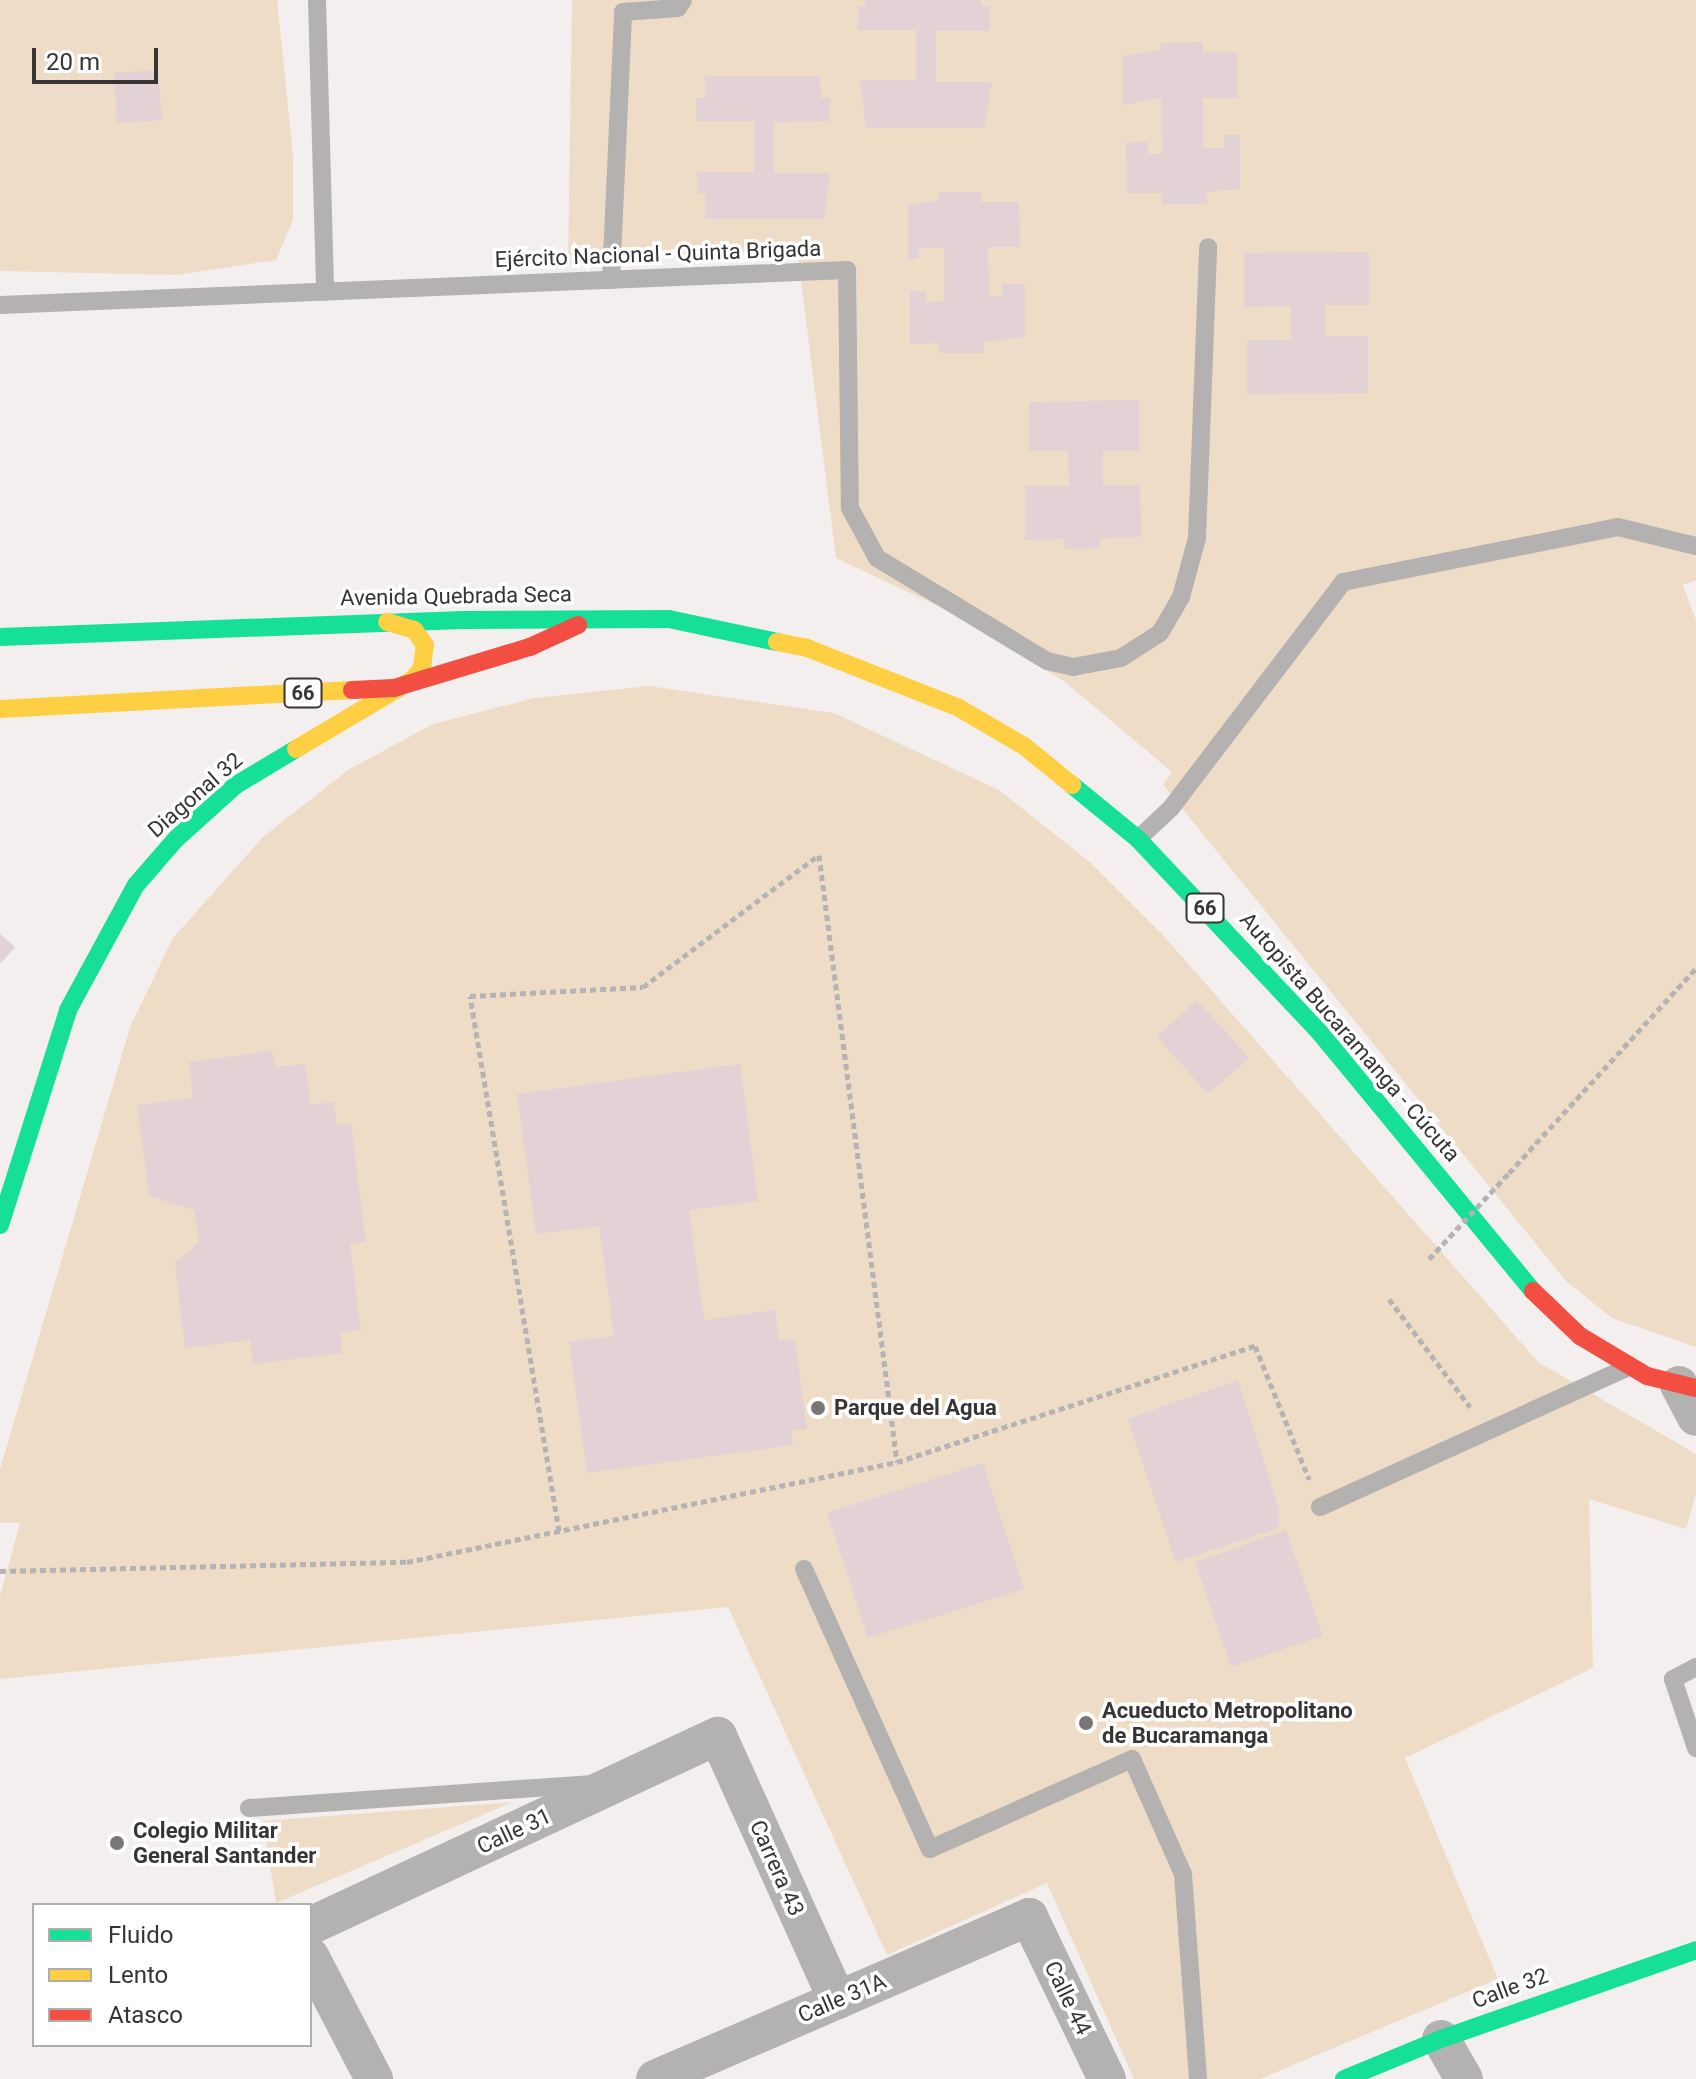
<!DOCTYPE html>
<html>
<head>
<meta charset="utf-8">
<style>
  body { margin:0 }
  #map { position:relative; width:1696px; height:2079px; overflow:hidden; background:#f3efef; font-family:Roboto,sans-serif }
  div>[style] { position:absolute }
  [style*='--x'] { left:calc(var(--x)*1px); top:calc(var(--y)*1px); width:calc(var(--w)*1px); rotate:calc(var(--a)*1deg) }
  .green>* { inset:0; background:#efdcc7 }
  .building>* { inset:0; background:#e2d1d5 }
  .path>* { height:5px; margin-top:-2.5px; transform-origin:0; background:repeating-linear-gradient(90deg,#b5b3b3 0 6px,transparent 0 10px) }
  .lane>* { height:18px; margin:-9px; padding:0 9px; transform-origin:9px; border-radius:9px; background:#b3b2b1 }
  .street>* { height:38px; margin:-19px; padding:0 19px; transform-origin:19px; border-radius:19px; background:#b3b2b1 }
  .fast>* { height:18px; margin:-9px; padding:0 9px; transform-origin:9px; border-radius:9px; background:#16e098 }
  .slow>* { height:18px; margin:-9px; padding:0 9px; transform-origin:9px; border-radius:9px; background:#ffcf43 }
  .jam>* { height:18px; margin:-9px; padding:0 9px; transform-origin:9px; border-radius:9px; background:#f24e42 }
  .path-bridge>* { height:5px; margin-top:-2.5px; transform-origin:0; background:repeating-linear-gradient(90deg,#b5b3b3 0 6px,transparent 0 10px) }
  .dots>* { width:22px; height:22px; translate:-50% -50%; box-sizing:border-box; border:4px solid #fff; border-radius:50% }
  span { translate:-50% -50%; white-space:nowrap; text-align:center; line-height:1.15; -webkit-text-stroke:7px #fff; paint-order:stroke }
  .shield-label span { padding:2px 6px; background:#fff; border:2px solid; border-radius:6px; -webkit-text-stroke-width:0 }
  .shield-label { font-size:20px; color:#373534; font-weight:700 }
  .street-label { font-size:22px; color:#373534 }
  .poi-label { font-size:22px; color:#373534; font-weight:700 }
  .left { translate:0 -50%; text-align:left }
  .legend { position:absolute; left:32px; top:1903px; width:280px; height:144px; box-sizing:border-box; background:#fff; border:2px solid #afaeae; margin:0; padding:10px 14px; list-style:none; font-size:24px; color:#373534 }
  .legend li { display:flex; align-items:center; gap:16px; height:40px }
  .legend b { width:40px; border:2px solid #afaeae }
  .scale { position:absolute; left:32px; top:48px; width:126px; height:36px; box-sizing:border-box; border:4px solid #373534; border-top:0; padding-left:10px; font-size:24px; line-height:28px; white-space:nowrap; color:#373534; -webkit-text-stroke:6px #fff; paint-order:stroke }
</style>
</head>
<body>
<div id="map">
  <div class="green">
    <div style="clip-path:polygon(0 0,277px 0,293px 155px,293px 220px,276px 260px,177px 275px,0 271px)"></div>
    <div style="clip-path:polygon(572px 0,1696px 0,1696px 580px,1683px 585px,1696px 620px,1696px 1347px,1612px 1318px,1566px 1281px,1163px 785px,1172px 772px,1065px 682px,959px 616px,836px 558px,797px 249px,568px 264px)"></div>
    <div style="clip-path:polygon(649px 686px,834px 713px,999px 790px,1091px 863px,1162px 934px,1538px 1362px,1696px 1454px,1696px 1493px,1686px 1529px,1589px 1499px,1593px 1668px,1405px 1758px,1498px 1979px,1260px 2079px,1134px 2079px,1047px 1883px,887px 1955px,728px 1607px,0 1679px,0 1596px,20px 1523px,0 1523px,0 1469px,130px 1027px,173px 938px,263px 837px,348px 770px,433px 724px,535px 698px)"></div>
    <div style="clip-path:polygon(513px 1802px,276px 1903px,263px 1821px)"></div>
  </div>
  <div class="building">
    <div style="clip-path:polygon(865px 0,981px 0,981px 6px,990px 6px,990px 31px,936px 31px,936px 82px,992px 82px,984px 128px,866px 128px,860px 80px,916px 80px,916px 30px,858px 30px,858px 6px,865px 6px)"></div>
    <div style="clip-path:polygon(1203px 42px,1203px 53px,1237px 52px,1238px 98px,1203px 98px,1203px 148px,1224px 148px,1224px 135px,1240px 135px,1240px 189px,1207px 192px,1207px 204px,1162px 204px,1161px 193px,1127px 193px,1126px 143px,1148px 142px,1148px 154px,1162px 154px,1161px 98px,1123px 105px,1123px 56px,1160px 50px,1160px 43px)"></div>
    <div style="clip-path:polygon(158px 70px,162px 120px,117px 123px,114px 73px)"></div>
    <div style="clip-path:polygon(705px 76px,820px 76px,821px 98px,830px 98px,830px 121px,774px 122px,774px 173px,830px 173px,824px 219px,705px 219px,705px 193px,697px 193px,697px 172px,754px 172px,754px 121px,696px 121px,696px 98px,705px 98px)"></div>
    <div style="clip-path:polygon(938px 192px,981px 192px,981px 202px,1019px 202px,1020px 247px,988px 247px,989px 296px,1002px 296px,1002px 284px,1025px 284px,1025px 337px,984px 342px,984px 353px,939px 353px,939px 343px,910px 344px,910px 291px,926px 291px,926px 302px,944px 301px,944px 248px,919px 248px,919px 258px,908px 259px,908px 206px,938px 200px)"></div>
    <div style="clip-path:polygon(1369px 252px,1369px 305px,1325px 305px,1325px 336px,1368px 336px,1368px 393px,1247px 394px,1247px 340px,1291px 340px,1291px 306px,1244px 307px,1244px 253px)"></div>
    <div style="clip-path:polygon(1139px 400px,1139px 451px,1103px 451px,1103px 485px,1140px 485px,1141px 537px,1100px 538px,1100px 548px,1064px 549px,1064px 539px,1025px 540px,1025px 486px,1069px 486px,1068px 451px,1029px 451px,1029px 402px)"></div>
    <div style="clip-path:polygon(0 934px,15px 947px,0 964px)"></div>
    <div style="clip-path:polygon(1197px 1000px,1249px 1058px,1208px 1094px,1157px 1037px)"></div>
    <div style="clip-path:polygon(272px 1051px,275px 1067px,305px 1064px,311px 1105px,334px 1102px,337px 1125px,351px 1123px,366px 1242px,350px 1244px,361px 1330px,340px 1332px,342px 1353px,253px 1364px,250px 1340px,185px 1348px,175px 1263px,199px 1242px,194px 1210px,149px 1196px,137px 1105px,193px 1098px,189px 1062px)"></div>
    <div style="clip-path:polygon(740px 1064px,758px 1201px,689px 1210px,704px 1320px,775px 1310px,779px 1341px,795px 1339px,807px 1429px,791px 1431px,793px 1445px,587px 1473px,569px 1342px,614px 1336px,599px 1226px,536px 1234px,517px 1094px)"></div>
    <div style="clip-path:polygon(1238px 1380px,1279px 1509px,1279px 1528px,1176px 1562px,1128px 1419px)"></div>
    <div style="clip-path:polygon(983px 1463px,1024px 1589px,868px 1638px,827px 1513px)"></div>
    <div style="clip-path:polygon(1286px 1530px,1323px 1636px,1231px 1667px,1195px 1562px)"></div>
  </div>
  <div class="path">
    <div style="--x:1509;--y:1173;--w:277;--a:-47.6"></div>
    <div style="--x:1389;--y:1299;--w:135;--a:53.1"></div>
    <div style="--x:559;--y:1531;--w:542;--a:-99.44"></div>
    <div style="--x:470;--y:996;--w:173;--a:-3"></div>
    <div style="--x:643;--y:987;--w:220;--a:-36.9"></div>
    <div style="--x:819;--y:855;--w:612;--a:82.68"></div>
    <div style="--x:0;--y:1571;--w:407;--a:-1.3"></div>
    <div style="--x:407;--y:1562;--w:500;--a:-11.53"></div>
    <div style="--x:897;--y:1462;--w:376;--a:-18"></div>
    <div style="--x:1255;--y:1346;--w:144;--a:67.9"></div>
  </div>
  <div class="lane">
    <div style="--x:317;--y:0;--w:292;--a:88.4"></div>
    <div style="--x:611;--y:280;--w:268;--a:-87.4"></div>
    <div style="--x:623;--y:12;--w:55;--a:-4.2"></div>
    <div style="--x:678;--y:8;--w:9;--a:-58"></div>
    <div style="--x:0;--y:305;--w:848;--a:-2.37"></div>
    <div style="--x:847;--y:270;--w:238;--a:89.3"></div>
    <div style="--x:850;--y:508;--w:57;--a:61.6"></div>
    <div style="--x:877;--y:558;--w:199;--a:31.2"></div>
    <div style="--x:1047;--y:661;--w:27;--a:13"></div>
    <div style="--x:1073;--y:667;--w:49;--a:-10.6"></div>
    <div style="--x:1121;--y:658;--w:46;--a:-32.7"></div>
    <div style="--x:1160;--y:633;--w:42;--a:-59.7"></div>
    <div style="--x:1181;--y:597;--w:61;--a:-74.8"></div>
    <div style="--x:1197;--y:538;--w:291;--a:-87.8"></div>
    <div style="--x:1138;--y:839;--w:45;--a:-43.2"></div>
    <div style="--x:1171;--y:808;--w:284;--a:-52.7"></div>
    <div style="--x:1343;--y:582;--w:280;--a:-11.3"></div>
    <div style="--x:1618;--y:527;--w:80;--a:13.7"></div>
    <div style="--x:1320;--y:1507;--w:337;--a:-24.4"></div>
    <div style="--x:804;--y:1569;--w:307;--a:65.8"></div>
    <div style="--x:930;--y:1849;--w:221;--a:-24"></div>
    <div style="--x:1132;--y:1759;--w:126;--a:66.1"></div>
    <div style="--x:1183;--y:1874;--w:206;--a:85.8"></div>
    <div style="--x:1696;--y:1667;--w:26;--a:152"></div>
    <div style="--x:1673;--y:1679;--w:73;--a:71.6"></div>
    <div style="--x:249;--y:1808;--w:342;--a:-4"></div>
  </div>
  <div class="street">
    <div style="--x:1679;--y:1385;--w:36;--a:62"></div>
    <div style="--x:310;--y:1926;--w:450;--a:-25"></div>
    <div style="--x:718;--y:1736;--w:290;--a:65.7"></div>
    <div style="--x:310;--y:1956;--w:139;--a:62.5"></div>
    <div style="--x:1441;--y:2039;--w:46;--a:60.1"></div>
    <div style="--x:655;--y:2079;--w:408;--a:-23.4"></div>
    <div style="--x:1029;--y:1917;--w:180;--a:64.3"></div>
  </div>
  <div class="fast">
    <div style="--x:0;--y:637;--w:463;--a:-2.1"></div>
    <div style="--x:463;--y:620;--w:206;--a:-0.3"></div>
    <div style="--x:669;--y:619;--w:110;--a:12"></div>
    <div style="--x:1072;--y:785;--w:85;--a:39.3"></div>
    <div style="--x:1138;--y:839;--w:267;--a:46.8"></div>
    <div style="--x:1321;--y:1034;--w:333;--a:50.5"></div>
    <div style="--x:0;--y:1225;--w:225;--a:-72.4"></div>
    <div style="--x:68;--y:1010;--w:142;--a:-61.5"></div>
    <div style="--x:136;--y:885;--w:61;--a:-49"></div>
    <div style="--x:176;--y:839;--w:81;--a:-42"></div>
    <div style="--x:236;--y:785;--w:70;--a:-31"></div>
    <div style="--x:1344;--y:2079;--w:105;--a:-22.4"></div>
    <div style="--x:1441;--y:2039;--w:270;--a:-19.2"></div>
  </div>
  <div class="slow">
    <div style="--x:777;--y:642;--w:31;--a:11"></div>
    <div style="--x:807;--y:648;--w:163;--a:21.5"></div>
    <div style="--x:959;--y:708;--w:75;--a:30.3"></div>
    <div style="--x:1024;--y:746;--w:62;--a:39.1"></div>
    <div style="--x:0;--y:709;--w:353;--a:-3.1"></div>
    <div style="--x:296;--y:749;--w:135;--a:-30.7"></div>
    <div style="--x:412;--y:680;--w:16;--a:-50"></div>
    <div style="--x:422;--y:668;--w:23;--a:-83"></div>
    <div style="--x:425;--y:645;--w:19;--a:-126"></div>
    <div style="--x:414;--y:630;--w:28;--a:-163"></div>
  </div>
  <div class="jam">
    <div style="--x:352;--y:690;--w:42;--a:-2.7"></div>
    <div style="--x:394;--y:688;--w:142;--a:-16.8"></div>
    <div style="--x:530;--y:647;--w:53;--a:-24.6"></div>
    <div style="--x:1533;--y:1291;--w:65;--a:43.8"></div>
    <div style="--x:1580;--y:1336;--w:78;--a:30.8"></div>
    <div style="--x:1647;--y:1376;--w:50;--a:13.8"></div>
  </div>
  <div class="path-bridge">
    <div style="--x:1429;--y:1259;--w:117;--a:-47.1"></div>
  </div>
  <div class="dots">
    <div style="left:818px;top:1408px;background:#797675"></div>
    <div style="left:1086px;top:1723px;background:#797675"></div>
    <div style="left:117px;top:1843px;background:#797675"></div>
  </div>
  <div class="shield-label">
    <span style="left:303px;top:693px">66</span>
    <span style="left:1205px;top:908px">66</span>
  </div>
  <div class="street-label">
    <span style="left:658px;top:254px;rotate:-2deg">Ejército Nacional - Quinta Brigada</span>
    <span style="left:456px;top:596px;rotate:-1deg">Avenida Quebrada Seca</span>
    <span style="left:195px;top:795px;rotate:-41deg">Diagonal 32</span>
    <span style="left:1350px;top:1037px;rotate:49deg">Autopista Bucaramanga - Cúcuta</span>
    <span style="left:514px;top:1831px;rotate:-25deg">Calle 31</span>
    <span style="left:777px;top:1868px;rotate:66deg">Carrera 43</span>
    <span style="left:1510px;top:1988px;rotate:-20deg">Calle 32</span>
    <span style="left:842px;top:1998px;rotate:-23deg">Calle 31A</span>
    <span style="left:1068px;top:1998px;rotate:64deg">Calle 44</span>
  </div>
  <div class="poi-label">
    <span class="left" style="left:834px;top:1408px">Parque del Agua</span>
    <span class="left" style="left:1102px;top:1723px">Acueducto Metropolitano<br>de Bucaramanga</span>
    <span class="left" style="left:133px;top:1843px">Colegio Militar<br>General Santander</span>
  </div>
  <ul class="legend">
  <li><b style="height:10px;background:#16e098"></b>Fluido</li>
  <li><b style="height:10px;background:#ffcf43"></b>Lento</li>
  <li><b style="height:10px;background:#f24e42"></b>Atasco</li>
  </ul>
  <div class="scale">20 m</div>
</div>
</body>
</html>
